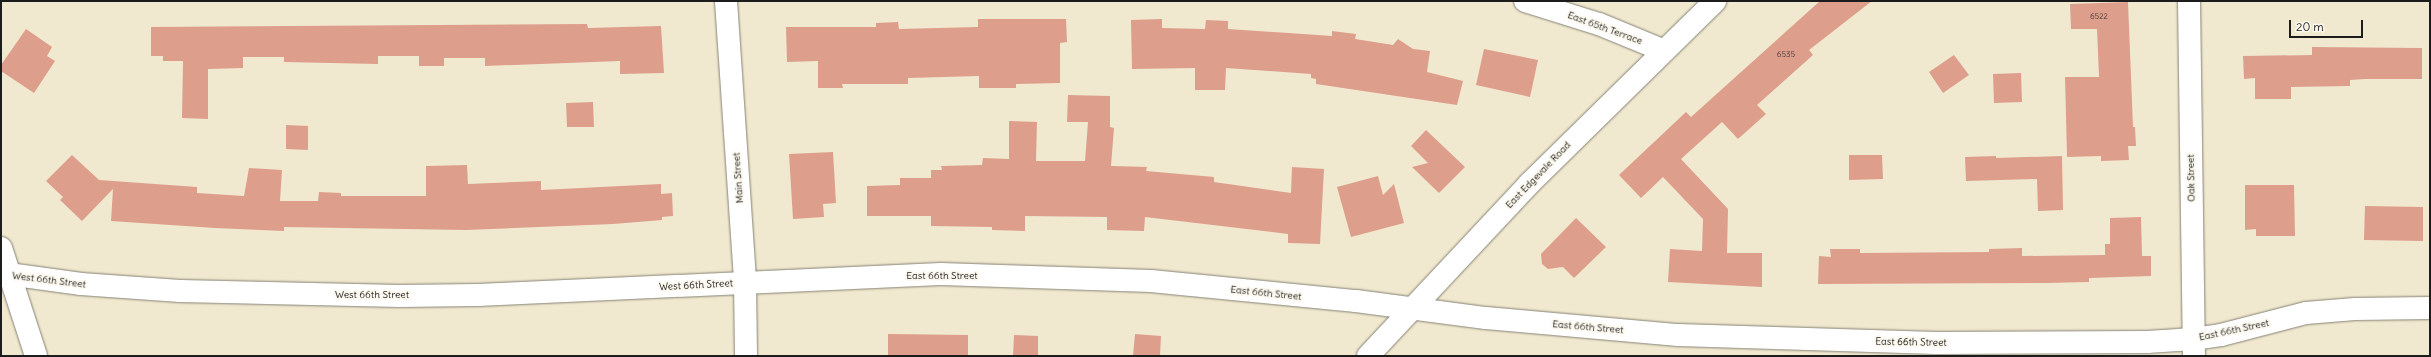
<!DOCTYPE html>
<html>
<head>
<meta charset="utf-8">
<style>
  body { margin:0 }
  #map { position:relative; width:2431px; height:357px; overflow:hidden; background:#f1e9cf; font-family:Delius,sans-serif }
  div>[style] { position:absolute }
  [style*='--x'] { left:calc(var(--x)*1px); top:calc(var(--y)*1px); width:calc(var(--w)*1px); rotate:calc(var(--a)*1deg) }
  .building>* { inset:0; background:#de9e8c }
  .roads { filter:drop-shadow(0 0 1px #868276) drop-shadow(0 0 1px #868276) }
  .minor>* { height:22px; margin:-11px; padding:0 11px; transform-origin:11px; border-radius:11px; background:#fff }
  span { translate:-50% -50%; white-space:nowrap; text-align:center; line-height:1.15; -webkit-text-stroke:3.5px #fbf7ec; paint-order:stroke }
  .number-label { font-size:8px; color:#4c3c38 }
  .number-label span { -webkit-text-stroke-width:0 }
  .street-label { font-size:10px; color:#1c1c1c }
  .frame { position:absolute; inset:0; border:2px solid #1c1c1c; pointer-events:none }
  .scale { position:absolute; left:2289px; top:20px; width:74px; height:18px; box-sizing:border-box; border:2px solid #1c1c1c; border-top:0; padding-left:5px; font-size:12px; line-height:14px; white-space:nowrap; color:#1c1c1c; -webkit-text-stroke:3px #fbf7ec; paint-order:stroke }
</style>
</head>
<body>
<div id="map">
  <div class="building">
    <div style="clip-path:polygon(1820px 1px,1872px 1px,1809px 50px,1813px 55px,1757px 105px,1766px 114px,1738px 139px,1722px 122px,1681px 159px,1728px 209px,1727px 253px,1762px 253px,1762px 287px,1668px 282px,1670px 249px,1702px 251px,1703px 219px,1663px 177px,1641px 198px,1619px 175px,1686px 112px,1691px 117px)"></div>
    <div style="clip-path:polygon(2128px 2px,2133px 127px,2135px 127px,2136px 146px,2128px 146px,2129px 160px,2101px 161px,2101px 156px,2067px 157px,2065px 77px,2099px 77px,2097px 29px,2071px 29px,2070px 4px)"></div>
    <div style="clip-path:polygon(978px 19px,1066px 19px,1067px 42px,1060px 43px,1060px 83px,1016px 84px,1016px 88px,979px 88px,979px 76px,908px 78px,908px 84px,842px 84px,843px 88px,818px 88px,818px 61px,787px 62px,786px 27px,876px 27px,876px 23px,898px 22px,899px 29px,978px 27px)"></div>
    <div style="clip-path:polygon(1162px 19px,1162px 28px,1205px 29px,1206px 20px,1228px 21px,1228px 29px,1332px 36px,1332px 31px,1356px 34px,1355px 39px,1393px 45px,1398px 39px,1413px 49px,1430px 51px,1427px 72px,1463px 81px,1457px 105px,1316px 84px,1316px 79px,1311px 78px,1311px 74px,1226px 68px,1225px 90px,1195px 90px,1195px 68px,1132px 69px,1131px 20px)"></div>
    <div style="clip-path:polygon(587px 24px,588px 28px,661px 26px,664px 73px,620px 74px,620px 61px,485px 66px,485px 58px,444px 58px,444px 66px,419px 66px,419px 56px,378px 56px,378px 64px,284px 62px,284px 57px,243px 57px,243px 68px,208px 69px,208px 119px,182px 118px,183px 61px,163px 61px,163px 56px,151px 56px,151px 27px)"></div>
    <div style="clip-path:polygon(26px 29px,52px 47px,47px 56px,55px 61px,34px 93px,1px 71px,1px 65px)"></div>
    <div style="clip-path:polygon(2312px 47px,2422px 48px,2422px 79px,2365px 79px,2350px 80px,2350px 86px,2291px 87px,2291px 99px,2255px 99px,2255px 78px,2244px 79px,2243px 56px,2312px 55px)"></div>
    <div style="clip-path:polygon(1484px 49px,1538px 60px,1530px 97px,1476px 85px)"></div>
    <div style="clip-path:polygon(1954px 55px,1969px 75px,1943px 93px,1929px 72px)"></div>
    <div style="clip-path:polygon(2021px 73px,2022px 102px,1994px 103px,1993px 74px)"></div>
    <div style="clip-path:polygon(1068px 95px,1110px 96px,1110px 127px,1114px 128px,1111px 166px,1147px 167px,1146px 171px,1214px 177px,1214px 182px,1291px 193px,1292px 167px,1324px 169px,1320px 244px,1288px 243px,1288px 234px,1145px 217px,1144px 231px,1107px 230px,1107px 217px,1025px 216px,1025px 231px,992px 230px,992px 227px,931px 226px,931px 216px,867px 216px,867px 186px,900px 185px,900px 178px,931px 178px,931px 170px,942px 170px,941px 166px,982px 165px,983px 158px,1009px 159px,1009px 121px,1037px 122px,1036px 161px,1085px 161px,1088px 122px,1067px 122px)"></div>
    <div style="clip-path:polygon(593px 102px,594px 127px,567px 127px,566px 103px)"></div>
    <div style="clip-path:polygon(286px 125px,308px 126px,308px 150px,286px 149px)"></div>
    <div style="clip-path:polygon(1426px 130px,1465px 167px,1439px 193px,1412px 167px,1428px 163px,1411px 146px)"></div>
    <div style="clip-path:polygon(833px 152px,836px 203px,823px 204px,824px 217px,793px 219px,789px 154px)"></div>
    <div style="clip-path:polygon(72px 155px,99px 180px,197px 187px,197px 193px,244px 196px,249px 168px,282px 170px,280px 201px,318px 201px,319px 192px,341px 193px,341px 196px,426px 196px,426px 166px,467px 165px,468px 184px,541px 181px,541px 190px,661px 184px,661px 194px,672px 193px,673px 216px,662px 217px,662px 220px,613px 224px,466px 230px,284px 227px,284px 231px,215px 228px,111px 221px,113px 189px,82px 221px,60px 200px,63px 197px,46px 181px)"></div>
    <div style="clip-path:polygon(1849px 155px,1882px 155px,1883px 179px,1849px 180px)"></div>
    <div style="clip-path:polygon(1996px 156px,1996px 158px,2062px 156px,2063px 210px,2038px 211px,2037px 179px,1966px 181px,1965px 157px)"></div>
    <div style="clip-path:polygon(1378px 176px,1383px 195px,1394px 184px,1404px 223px,1351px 237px,1337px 187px)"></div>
    <div style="clip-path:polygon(2245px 185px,2294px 185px,2295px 236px,2256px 236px,2256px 229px,2245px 230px)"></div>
    <div style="clip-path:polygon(2365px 206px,2423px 207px,2423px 241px,2364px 240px)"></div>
    <div style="clip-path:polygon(2141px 217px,2142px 256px,2151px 256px,2151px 276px,2089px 278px,2089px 282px,2046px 283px,1818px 284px,1819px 256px,1831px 257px,1830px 249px,1860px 249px,1860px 253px,1989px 252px,1989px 249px,2022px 248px,2022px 256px,2105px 255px,2105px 244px,2110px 244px,2110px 218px)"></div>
    <div style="clip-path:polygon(1576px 218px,1606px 247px,1574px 278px,1563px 267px,1548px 269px,1542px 264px,1541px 254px)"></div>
    <div style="clip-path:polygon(888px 334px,968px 335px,968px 356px,888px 356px)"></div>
    <div style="clip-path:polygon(1135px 334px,1161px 336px,1160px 356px,1133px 356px)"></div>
    <div style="clip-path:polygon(1014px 335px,1038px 336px,1038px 356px,1013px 356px)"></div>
  </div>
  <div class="roads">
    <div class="minor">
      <div style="--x:726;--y:1;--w:283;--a:86.1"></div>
      <div style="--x:745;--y:283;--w:73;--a:89.2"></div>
      <div style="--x:1525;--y:1;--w:77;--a:17.3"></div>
      <div style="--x:1599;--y:24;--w:68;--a:22.4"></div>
      <div style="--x:2189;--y:1;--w:355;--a:89.2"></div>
      <div style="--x:1;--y:248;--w:114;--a:72"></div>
      <div style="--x:1;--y:273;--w:81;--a:7.8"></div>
      <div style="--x:81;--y:284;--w:99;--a:4"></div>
      <div style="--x:180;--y:291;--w:219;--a:1.3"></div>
      <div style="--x:399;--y:296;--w:79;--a:-0.7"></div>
      <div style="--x:478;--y:295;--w:463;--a:-2.6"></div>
      <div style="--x:941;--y:274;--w:210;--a:1.9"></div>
      <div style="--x:1151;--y:281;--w:206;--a:5.6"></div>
      <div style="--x:1356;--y:301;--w:131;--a:7.5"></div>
      <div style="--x:1486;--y:318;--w:193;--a:5.1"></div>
      <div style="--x:1678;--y:335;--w:258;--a:1.8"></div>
      <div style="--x:1936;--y:343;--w:211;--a:-0.3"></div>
      <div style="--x:2147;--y:342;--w:46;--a:-3.7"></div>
      <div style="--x:2193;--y:339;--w:28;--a:-8"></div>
      <div style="--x:2221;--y:335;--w:88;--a:-14.5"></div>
      <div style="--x:2306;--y:313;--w:49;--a:-4.7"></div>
      <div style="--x:2355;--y:309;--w:75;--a:-0.8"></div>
      <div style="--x:1368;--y:356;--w:236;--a:-46.9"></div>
      <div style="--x:1529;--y:184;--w:261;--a:-44.5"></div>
    </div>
  </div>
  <div class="number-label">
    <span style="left:2099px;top:17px">6522</span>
    <span style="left:1786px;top:55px">6535</span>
  </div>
  <div class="street-label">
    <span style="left:1605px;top:28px;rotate:20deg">East 65th Terrace</span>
    <span style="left:1538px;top:175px;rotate:-46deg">East Edgevale Road</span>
    <span style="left:738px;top:178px;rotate:-94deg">Main Street</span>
    <span style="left:2191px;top:178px;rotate:-91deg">Oak Street</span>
    <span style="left:942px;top:276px">East 66th Street</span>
    <span style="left:49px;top:280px;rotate:7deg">West 66th Street</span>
    <span style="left:696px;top:285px;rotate:-3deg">West 66th Street</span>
    <span style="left:1266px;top:293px;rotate:6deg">East 66th Street</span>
    <span style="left:372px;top:295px">West 66th Street</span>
    <span style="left:1588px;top:327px;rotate:5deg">East 66th Street</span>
    <span style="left:2234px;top:330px;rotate:-12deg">East 66th Street</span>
    <span style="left:1911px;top:342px;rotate:1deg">East 66th Street</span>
  </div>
  <div class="frame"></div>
  <div class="scale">20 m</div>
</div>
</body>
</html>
